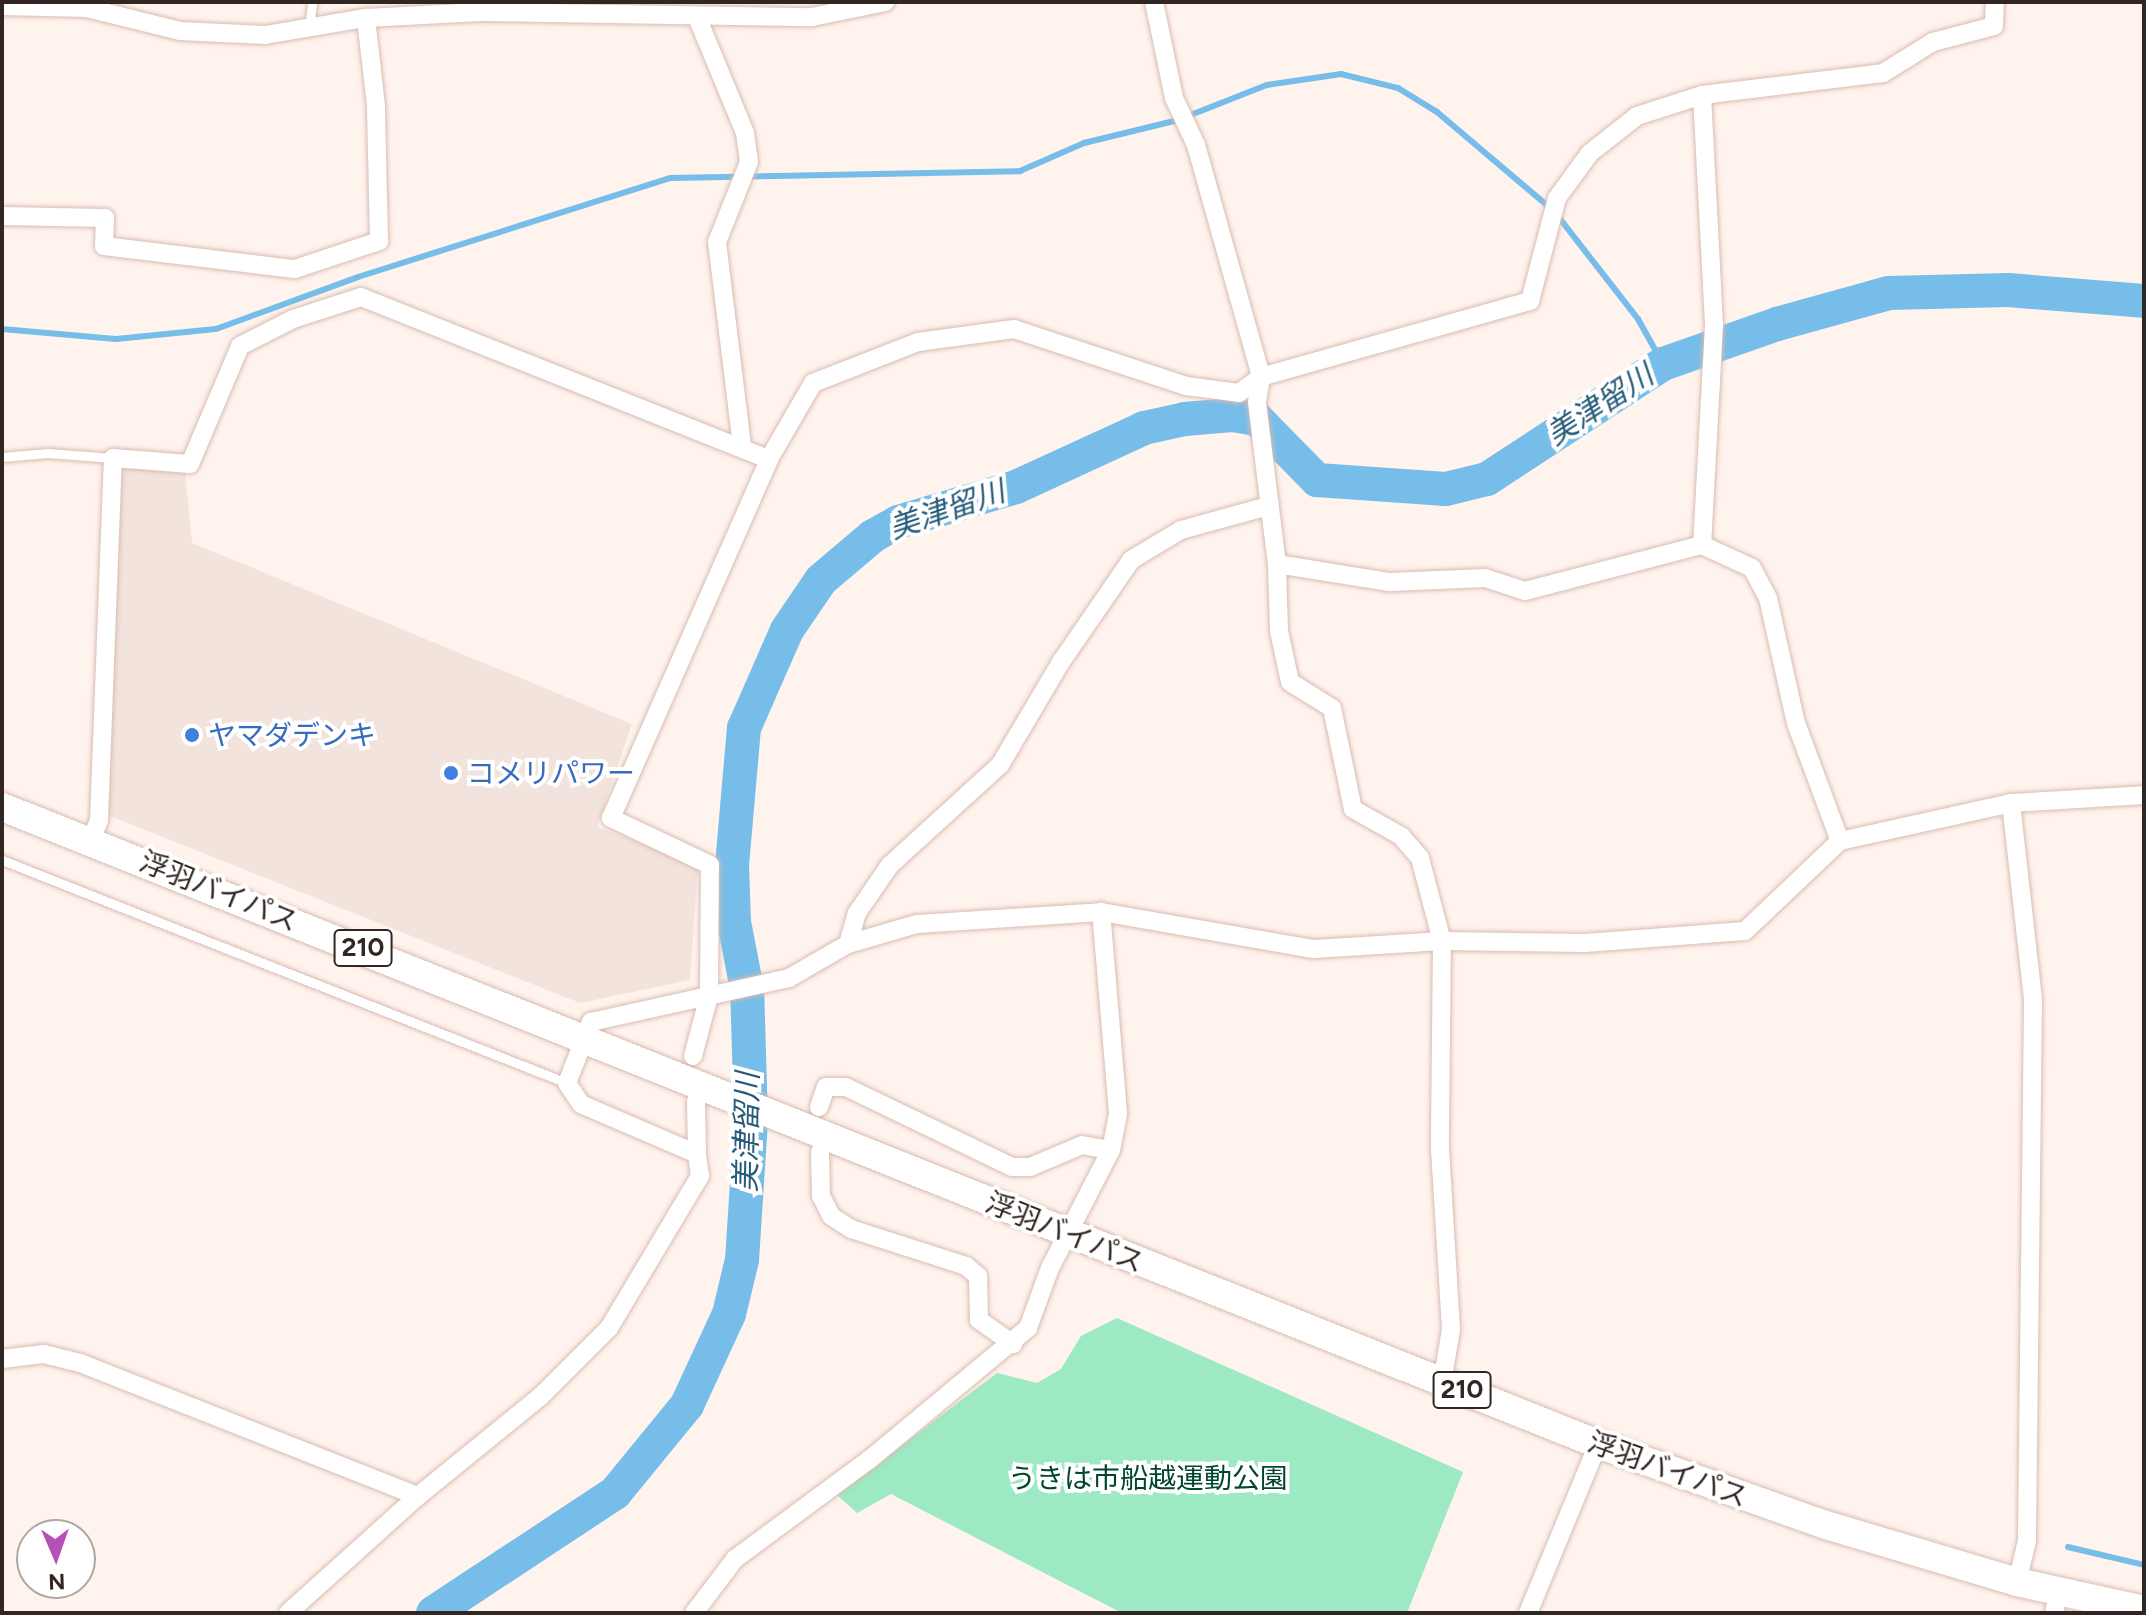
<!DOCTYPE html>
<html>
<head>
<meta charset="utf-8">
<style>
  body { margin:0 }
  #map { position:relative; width:2146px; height:1615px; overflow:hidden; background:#fff3ed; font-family:Figtree,"Noto Sans JP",sans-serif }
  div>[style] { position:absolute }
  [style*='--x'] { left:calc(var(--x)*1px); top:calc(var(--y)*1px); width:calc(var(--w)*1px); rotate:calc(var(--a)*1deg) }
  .built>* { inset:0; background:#f2e3dc }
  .green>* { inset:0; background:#9ce9c3 }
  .stream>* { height:6px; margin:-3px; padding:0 3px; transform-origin:3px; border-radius:3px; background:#77bde9 }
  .river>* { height:34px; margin:-17px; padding:0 17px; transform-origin:17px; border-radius:17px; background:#77bde9 }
  .roads { filter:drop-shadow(0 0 2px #d9bcb0) drop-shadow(0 0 2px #d9bcb0) }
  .service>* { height:9px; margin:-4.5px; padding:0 4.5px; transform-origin:4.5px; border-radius:4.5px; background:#fff }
  .minor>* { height:18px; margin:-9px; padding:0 9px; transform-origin:9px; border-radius:9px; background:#fff }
  .trunk>* { height:28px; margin:-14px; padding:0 14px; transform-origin:14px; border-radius:14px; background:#fff }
  .dots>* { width:22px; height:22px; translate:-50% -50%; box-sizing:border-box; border:4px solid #fff; border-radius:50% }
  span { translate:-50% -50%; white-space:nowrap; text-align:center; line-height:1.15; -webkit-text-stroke:8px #fff; paint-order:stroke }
  .shield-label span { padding:2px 6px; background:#fff; border:2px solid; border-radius:6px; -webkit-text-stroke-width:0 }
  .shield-label { font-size:26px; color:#312621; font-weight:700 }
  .shop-label { font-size:28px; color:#366cbe }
  .left { translate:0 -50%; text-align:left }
  .street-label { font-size:28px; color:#312621 }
  .park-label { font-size:28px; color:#03462e }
  .water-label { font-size:30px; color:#265b79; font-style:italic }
  .frame { position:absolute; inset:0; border:4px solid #312621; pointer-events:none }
  .north { position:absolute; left:16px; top:1519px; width:80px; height:80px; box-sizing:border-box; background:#fff; border:2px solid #ada8a6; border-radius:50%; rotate:178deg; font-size:22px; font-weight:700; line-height:32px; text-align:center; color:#312621 }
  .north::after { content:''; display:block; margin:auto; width:28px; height:36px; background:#b550b4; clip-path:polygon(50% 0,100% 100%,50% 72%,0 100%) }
</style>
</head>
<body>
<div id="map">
  <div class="built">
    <div style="clip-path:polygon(122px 466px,185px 471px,192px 543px,632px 724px,597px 827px,698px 864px,690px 980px,580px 1003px,105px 814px)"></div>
  </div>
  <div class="green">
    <div style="clip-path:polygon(1117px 1318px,1463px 1472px,1407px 1613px,1122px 1613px,891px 1494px,857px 1513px,837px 1495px,997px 1373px,1037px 1383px,1061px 1369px,1081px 1336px)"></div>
  </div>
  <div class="stream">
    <div style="--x:1557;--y:215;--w:132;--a:52.1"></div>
    <div style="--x:1638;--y:319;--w:51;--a:60.9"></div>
    <div style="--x:2;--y:329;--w:114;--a:5"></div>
    <div style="--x:116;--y:339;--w:100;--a:-5.7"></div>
    <div style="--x:216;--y:329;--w:151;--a:-20.1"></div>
    <div style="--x:358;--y:277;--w:327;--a:-17.6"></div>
    <div style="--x:670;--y:178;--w:350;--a:-1.1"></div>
    <div style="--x:1020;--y:171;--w:70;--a:-23.6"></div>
    <div style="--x:1084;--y:143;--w:97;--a:-13.7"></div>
    <div style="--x:1178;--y:120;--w:96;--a:-21.5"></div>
    <div style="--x:1267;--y:85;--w:75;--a:-8.5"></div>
    <div style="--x:1341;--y:74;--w:59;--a:13.8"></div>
    <div style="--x:1398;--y:88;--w:46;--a:31.6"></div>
    <div style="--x:1437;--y:112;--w:147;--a:40.3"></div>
    <div style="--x:2068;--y:1547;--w:78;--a:13.3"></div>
  </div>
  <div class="river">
    <div style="--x:433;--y:1613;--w:218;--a:-33.4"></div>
    <div style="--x:615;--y:1493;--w:114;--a:-50.7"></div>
    <div style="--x:687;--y:1405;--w:100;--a:-65.2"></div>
    <div style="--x:729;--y:1314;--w:56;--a:-76.5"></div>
    <div style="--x:742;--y:1260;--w:140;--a:-86.3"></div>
    <div style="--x:751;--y:1120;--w:131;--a:-91.7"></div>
    <div style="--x:747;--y:989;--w:68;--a:-101"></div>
    <div style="--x:734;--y:922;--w:57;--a:-92"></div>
    <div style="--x:732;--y:865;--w:138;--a:-85"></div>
    <div style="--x:744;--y:728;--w:107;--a:-66.3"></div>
    <div style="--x:787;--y:630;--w:60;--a:-55.8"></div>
    <div style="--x:821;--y:580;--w:68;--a:-40.2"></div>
    <div style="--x:873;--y:536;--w:29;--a:-29"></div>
    <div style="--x:898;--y:522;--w:123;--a:-16.5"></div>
    <div style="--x:1016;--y:487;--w:141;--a:-24.7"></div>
    <div style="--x:1144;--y:428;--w:42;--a:-12.4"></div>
    <div style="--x:1185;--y:419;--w:47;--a:-4.9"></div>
    <div style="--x:1232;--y:415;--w:25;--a:9"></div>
    <div style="--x:1257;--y:419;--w:86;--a:45.5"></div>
    <div style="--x:1317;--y:480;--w:129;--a:4"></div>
    <div style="--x:1446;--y:489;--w:42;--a:-13.7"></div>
    <div style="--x:1487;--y:479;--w:210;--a:-33.2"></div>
    <div style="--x:1663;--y:364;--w:121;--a:-19.3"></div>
    <div style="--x:1777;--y:324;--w:116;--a:-15.5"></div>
    <div style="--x:1889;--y:293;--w:119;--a:-1.4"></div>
    <div style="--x:2008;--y:290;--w:136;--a:4.6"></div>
  </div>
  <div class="roads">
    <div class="service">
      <div style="--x:309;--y:28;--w:26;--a:-83"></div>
      <div style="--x:2;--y:457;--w:46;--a:-5"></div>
      <div style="--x:48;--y:453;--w:65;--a:4.4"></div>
      <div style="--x:2;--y:860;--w:607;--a:21.54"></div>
    </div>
    <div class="minor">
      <div style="--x:1154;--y:2;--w:98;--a:78.2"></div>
      <div style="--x:1174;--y:98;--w:52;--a:64.9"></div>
      <div style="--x:1196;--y:145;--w:241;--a:74.3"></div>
      <div style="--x:1261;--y:377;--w:25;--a:99"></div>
      <div style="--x:1257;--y:402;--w:163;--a:83"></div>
      <div style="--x:1277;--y:564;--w:67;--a:88.3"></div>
      <div style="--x:1279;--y:631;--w:52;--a:77.8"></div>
      <div style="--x:1290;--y:682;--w:49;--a:31.8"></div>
      <div style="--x:1332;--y:708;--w:103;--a:78.3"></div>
      <div style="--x:1353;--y:809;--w:55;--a:29.4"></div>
      <div style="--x:1401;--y:836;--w:29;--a:49"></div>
      <div style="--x:1420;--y:858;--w:86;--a:75.2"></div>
      <div style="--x:1442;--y:941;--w:208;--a:90.6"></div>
      <div style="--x:1440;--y:1149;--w:181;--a:86.5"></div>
      <div style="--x:1451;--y:1330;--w:53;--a:99.8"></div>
      <div style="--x:2;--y:6;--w:85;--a:1.3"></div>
      <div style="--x:87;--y:8;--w:96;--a:13.9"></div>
      <div style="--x:180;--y:31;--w:85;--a:2.7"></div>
      <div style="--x:265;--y:35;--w:102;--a:-9.6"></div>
      <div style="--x:366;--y:18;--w:115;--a:-3"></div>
      <div style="--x:481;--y:12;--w:331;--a:0.9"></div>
      <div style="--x:812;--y:17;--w:75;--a:-11.6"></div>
      <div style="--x:697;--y:17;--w:126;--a:67.5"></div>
      <div style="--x:745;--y:133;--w:29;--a:82"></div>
      <div style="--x:749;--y:162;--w:86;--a:111.8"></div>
      <div style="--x:717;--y:242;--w:207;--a:83"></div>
      <div style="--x:1702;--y:95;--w:230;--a:87"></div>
      <div style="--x:1714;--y:325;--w:220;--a:93.1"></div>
      <div style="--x:2;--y:216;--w:103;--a:1.1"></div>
      <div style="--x:105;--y:218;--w:28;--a:92"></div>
      <div style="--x:104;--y:246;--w:192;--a:6.9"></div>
      <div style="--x:295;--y:269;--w:89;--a:-18.4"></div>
      <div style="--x:379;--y:241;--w:135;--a:-91.3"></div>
      <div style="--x:376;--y:106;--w:89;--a:-96.5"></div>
      <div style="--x:1277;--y:564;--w:114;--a:9.1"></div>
      <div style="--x:1390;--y:582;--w:95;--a:-2.4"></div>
      <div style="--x:1485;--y:578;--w:42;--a:18"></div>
      <div style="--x:1525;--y:591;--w:183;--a:-14.6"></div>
      <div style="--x:1702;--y:545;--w:55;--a:24.7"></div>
      <div style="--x:1752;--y:568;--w:34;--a:62"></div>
      <div style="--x:1768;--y:598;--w:128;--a:77.4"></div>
      <div style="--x:1796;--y:723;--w:126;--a:69.6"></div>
      <div style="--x:2011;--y:803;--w:198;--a:83.6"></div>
      <div style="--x:2033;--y:1000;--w:541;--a:90.64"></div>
      <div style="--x:2027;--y:1541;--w:42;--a:103.7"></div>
      <div style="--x:91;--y:840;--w:22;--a:-68"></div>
      <div style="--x:99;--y:820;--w:362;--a:-87.8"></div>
      <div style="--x:113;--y:458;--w:77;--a:4.5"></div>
      <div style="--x:190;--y:464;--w:128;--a:-67"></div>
      <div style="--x:240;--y:346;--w:59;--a:-27"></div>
      <div style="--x:293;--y:319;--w:71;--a:-17.9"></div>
      <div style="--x:361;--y:297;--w:439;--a:21.7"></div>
      <div style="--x:848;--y:944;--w:32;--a:-74"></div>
      <div style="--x:857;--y:913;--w:58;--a:-55.5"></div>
      <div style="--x:890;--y:865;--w:149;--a:-42.3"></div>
      <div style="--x:1000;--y:765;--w:120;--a:-59.4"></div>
      <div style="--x:1061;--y:662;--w:124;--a:-55.5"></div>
      <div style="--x:1131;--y:560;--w:58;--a:-31"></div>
      <div style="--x:1181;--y:530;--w:90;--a:-15.4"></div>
      <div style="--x:693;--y:1056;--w:62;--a:-75.1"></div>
      <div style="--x:709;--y:996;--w:131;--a:-89.6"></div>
      <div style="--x:710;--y:865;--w:110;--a:-154.6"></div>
      <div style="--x:611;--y:818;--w:392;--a:-66.2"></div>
      <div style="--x:769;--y:459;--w:88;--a:-59.9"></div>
      <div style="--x:813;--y:383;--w:113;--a:-21.3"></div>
      <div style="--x:918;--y:342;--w:97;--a:-7.7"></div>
      <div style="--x:1014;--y:329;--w:181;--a:18.3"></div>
      <div style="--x:1186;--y:386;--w:53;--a:7.5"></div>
      <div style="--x:1239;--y:393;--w:27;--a:-36"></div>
      <div style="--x:1261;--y:377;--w:280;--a:-15.8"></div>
      <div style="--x:1530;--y:301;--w:106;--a:-75.3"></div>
      <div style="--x:1557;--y:198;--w:56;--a:-53.7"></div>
      <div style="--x:1590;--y:153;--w:60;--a:-38.2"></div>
      <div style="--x:1637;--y:116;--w:68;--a:-17.9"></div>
      <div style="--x:1702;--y:95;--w:182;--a:-6.9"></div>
      <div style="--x:1883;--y:73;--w:59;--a:-31.8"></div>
      <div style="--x:1933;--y:42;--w:63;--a:-14.7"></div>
      <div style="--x:1994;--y:26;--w:24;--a:-88"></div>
      <div style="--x:696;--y:1101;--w:53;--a:88.9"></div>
      <div style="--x:697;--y:1154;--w:126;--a:-156.7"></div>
      <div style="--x:581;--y:1104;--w:25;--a:-124"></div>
      <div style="--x:567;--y:1083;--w:66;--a:-68.5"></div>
      <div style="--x:591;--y:1022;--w:203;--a:-12.5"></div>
      <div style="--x:789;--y:978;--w:68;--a:-30"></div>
      <div style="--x:848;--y:944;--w:72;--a:-16.2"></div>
      <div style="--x:917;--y:924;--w:184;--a:-3.7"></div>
      <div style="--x:1101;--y:912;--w:216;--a:9.9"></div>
      <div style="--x:1314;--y:949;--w:128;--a:-3.6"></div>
      <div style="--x:1442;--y:941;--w:143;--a:0.8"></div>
      <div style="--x:1585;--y:943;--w:160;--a:-4.3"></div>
      <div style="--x:1745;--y:931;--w:131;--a:-43.5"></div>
      <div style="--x:1840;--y:841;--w:175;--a:-12.5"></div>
      <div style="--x:2011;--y:803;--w:133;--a:-3.4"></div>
      <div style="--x:819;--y:1107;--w:21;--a:-71"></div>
      <div style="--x:826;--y:1087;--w:20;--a:0"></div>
      <div style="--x:846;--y:1087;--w:184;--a:25.7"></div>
      <div style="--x:1012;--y:1167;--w:18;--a:0"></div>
      <div style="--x:1030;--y:1167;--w:56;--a:-22.9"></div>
      <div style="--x:1082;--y:1145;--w:29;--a:10"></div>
      <div style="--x:820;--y:1152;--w:44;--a:88.7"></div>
      <div style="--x:821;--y:1196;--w:22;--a:63"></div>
      <div style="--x:831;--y:1216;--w:24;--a:33"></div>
      <div style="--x:851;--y:1229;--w:121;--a:17.8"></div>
      <div style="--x:966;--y:1266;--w:16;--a:40"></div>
      <div style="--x:978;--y:1276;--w:44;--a:88.7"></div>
      <div style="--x:979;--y:1320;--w:42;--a:35.2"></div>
      <div style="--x:2;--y:1359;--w:42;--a:-6.8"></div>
      <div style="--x:44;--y:1354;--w:37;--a:14"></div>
      <div style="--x:80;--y:1363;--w:363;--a:21.5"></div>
      <div style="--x:288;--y:1613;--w:175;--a:-42"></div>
      <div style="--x:418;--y:1496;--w:157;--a:-39.1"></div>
      <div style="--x:540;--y:1397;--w:98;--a:-45"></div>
      <div style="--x:609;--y:1328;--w:177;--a:-59.1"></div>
      <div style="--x:700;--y:1176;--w:22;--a:-98"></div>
      <div style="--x:694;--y:1613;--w:68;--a:-52.8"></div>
      <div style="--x:735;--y:1559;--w:167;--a:-36.5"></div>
      <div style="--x:869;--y:1460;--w:207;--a:-39.7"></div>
      <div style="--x:1028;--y:1328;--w:64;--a:-69.9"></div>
      <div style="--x:1050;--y:1268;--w:133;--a:-62.7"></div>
      <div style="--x:1111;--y:1150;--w:38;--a:-79"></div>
      <div style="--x:1118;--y:1113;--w:202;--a:-94.8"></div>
      <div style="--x:1528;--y:1613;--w:183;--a:-67.5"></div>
      <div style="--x:2054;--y:1613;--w:22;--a:-77"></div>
    </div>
    <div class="trunk">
      <div style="--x:2;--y:807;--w:1718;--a:21.76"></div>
      <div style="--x:1598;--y:1444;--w:242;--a:19.6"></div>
      <div style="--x:1826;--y:1525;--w:199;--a:16.6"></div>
      <div style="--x:2017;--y:1582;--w:130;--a:12.4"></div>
    </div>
  </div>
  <div class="dots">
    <div style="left:192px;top:735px;background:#3f7fe0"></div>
    <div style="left:451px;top:773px;background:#3f7fe0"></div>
  </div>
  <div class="shield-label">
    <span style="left:363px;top:948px">210</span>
    <span style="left:1462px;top:1390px">210</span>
  </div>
  <div class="shop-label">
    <span class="left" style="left:208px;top:735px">ヤマダデンキ</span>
    <span class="left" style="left:467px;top:773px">コメリパワー</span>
  </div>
  <div class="street-label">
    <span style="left:219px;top:891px;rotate:22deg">浮羽バイパス</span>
    <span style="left:1065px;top:1232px;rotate:22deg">浮羽バイパス</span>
    <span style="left:1668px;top:1469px;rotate:20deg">浮羽バイパス</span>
  </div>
  <div class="park-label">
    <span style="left:1148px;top:1478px">うきは市船越運動公園</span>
  </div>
  <div class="water-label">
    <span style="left:1600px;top:405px;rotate:-33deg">美津留川</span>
    <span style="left:947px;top:510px;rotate:-19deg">美津留川</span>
    <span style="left:747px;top:1132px;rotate:-89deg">美津留川</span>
  </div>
  <div class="frame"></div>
  <div class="north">N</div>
</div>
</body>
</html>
